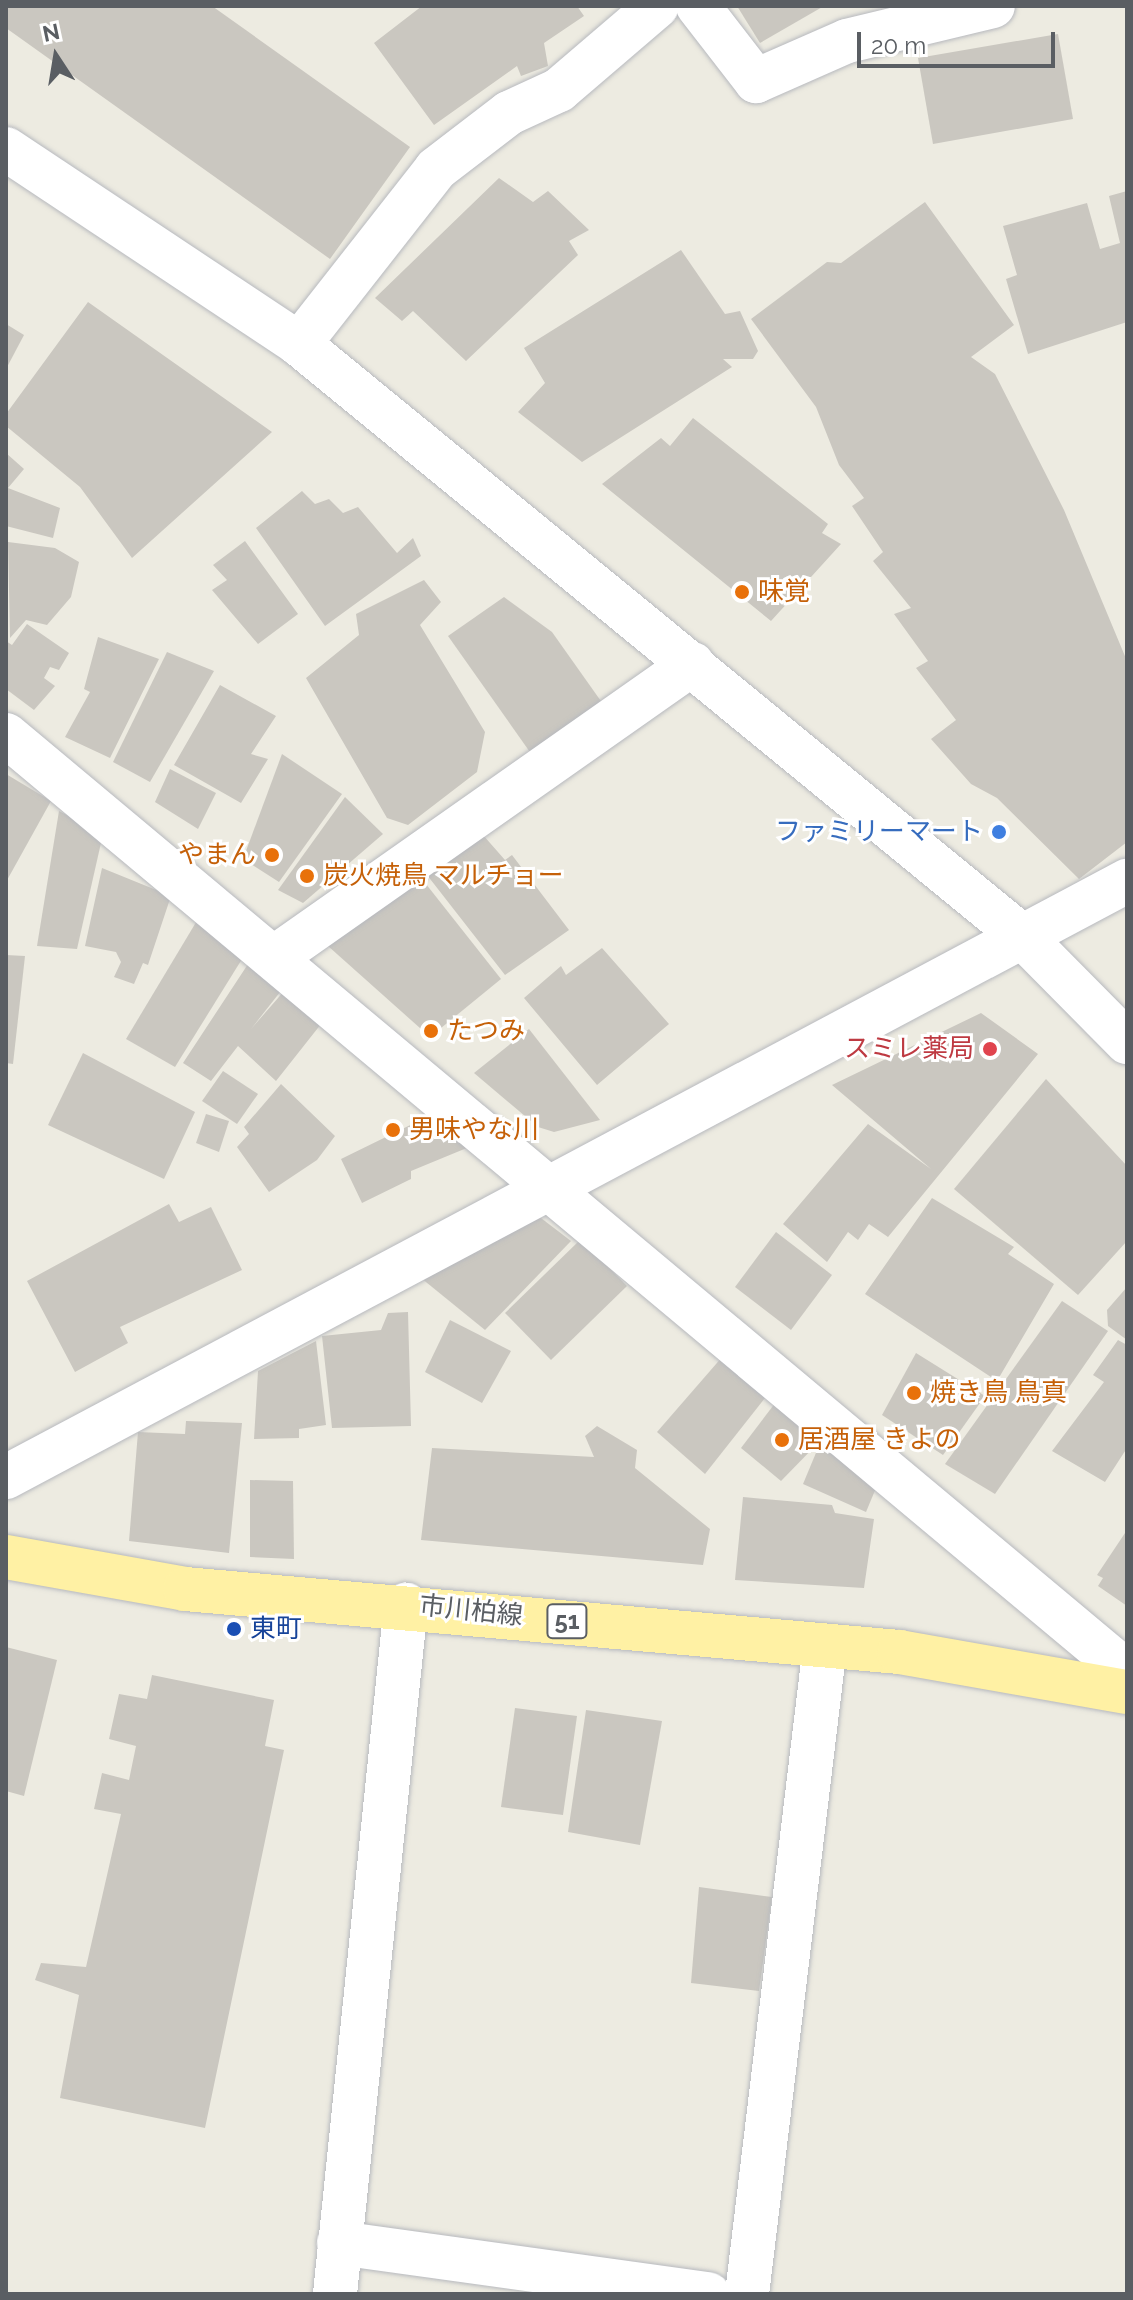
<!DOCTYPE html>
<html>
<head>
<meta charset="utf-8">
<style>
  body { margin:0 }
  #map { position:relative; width:1133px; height:2300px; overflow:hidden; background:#edebe1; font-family:Raleway,"Noto Sans JP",sans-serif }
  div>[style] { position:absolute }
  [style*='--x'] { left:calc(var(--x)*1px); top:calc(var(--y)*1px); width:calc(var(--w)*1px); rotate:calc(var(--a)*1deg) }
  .building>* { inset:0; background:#cac7c0 }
  .roads { filter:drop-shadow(0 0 2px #b7b9be) drop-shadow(0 0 2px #b7b9be) }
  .minor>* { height:44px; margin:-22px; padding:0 22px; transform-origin:22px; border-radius:22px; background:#fff }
  .major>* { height:44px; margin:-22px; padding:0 22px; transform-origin:22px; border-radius:22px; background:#fff1a4 }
  .dots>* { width:22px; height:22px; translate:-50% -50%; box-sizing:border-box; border:4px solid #fff; border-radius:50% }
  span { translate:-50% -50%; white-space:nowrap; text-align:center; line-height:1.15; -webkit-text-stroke:6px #fff; paint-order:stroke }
  .shield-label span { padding:2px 6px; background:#fff; border:2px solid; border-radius:6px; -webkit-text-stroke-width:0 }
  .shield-label { font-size:24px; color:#5a5e63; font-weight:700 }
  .food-label { font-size:26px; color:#c56008 }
  .left { translate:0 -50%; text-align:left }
  .right { translate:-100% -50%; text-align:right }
  .shop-label { font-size:26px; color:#366cbe }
  .health-label { font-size:26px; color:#be3a42 }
  .street-label { font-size:26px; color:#5a5e63 }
  .transit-label { font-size:26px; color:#164399 }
  .frame { position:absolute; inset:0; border:8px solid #5a5e63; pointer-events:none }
  .north { position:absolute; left:16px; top:16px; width:80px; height:80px; -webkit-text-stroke:6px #fff; paint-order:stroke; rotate:348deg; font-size:22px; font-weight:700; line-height:32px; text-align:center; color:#5a5e63 }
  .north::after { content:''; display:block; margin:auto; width:28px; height:36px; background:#5a5e63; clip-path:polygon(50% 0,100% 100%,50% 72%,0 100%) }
  .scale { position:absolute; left:857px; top:32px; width:198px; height:36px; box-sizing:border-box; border:4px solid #5a5e63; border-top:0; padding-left:10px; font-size:24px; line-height:28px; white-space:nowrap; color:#5a5e63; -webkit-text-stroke:6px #fff; paint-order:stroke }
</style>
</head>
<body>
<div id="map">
  <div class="building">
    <div style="clip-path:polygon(6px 6px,212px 6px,410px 147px,330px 259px,6px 28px)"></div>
    <div style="clip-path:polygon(422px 6px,577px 6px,584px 16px,544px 43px,548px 66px,521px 76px,517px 66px,434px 125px,374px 43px)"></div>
    <div style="clip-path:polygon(737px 6px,824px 6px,760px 43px)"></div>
    <div style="clip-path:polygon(1058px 34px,1073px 119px,933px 144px,918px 58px)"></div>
    <div style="clip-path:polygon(499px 178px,533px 202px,548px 191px,589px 230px,569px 241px,578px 255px,466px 361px,413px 311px,402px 321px,375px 298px)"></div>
    <div style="clip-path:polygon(1127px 191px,1127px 322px,1028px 354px,1006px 279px,1017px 275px,1003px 226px,1087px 203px,1100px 249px,1120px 243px,1109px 196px)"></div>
    <div style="clip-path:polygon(925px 202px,1014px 325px,971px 357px,995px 374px,1064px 510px,1127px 661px,1127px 842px,1079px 879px,997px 798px,971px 784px,931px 739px,956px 720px,916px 668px,928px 661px,894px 614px,911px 608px,873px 561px,883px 552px,852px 506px,864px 498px,839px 465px,816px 407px,751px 319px,827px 262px,841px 263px)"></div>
    <div style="clip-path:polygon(681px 250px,725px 314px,740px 311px,758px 351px,753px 359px,723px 359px,732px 367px,582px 462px,518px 412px,545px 383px,524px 348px)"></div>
    <div style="clip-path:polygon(88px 302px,272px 432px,132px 558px,80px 487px,6px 426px,6px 414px)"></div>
    <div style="clip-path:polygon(6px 324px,24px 335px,6px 369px)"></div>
    <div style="clip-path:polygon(693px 418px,828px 524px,822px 533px,841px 544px,771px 621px,602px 484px,661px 438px,670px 446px)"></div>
    <div style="clip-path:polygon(6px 453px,24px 469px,8px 488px,60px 508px,53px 538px,6px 526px)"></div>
    <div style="clip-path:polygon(302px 491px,315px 504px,329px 499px,343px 513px,358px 507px,397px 553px,413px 538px,421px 556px,325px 626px,256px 528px)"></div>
    <div style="clip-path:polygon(245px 541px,298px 614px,258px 644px,212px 590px,227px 580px,213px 565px)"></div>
    <div style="clip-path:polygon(8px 542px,55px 548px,79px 562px,71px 597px,47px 625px,26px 620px,10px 638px)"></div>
    <div style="clip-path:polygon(424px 580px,441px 602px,420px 625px,485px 732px,477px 772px,408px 825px,387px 818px,306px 678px,359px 635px,356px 614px)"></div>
    <div style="clip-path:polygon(504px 597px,552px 632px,603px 704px,532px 755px,448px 636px)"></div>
    <div style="clip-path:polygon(27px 624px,69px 653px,59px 670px,50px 667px,44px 678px,55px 686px,34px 710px,6px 689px,6px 641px,12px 645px)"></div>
    <div style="clip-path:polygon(98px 637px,159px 659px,110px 758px,65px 737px,90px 692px,84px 689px)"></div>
    <div style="clip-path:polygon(167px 652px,214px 671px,150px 782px,113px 762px)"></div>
    <div style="clip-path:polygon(220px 685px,276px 716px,251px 754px,268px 759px,241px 803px,174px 765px)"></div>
    <div style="clip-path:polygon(282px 754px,342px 794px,279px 882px,243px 859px)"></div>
    <div style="clip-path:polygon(170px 769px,216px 793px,198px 829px,155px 802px)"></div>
    <div style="clip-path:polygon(6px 774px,51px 801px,6px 882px)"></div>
    <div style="clip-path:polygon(345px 797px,383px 834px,303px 903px,278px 890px)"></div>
    <div style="clip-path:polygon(59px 811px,103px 834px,77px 949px,37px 946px)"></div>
    <div style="clip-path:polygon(483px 835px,505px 860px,512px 855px,569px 930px,505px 975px,427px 875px)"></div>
    <div style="clip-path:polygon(102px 868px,171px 896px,148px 965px,143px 963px,134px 984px,114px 977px,121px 962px,116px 952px,85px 946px)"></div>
    <div style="clip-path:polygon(422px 879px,501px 979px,430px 1037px,328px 946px)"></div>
    <div style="clip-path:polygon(198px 919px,247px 951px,175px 1067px,126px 1039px)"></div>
    <div style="clip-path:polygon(602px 948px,669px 1024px,597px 1085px,524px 998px,561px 966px,566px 975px)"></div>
    <div style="clip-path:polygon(6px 955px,25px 956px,13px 1064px,6px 1063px)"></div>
    <div style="clip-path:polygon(252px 958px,288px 982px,251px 1029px,285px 990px,325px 1019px,276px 1081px,238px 1046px,211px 1081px,183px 1063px)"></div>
    <div style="clip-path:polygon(981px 1013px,1038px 1054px,888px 1237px,869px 1224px,858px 1240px,848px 1232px,827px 1262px,783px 1224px,868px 1124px,931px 1169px,832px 1085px)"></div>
    <div style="clip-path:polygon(529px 1029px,600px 1120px,554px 1132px,538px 1127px,474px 1073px)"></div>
    <div style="clip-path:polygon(83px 1053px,195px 1112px,164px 1179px,48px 1125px)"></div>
    <div style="clip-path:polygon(223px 1071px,258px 1094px,237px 1124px,202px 1101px)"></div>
    <div style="clip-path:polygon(1046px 1079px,1127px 1166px,1127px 1241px,1078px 1295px,954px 1189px)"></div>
    <div style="clip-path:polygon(281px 1084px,335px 1136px,317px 1160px,269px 1192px,237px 1147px,249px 1134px,244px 1127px)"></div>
    <div style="clip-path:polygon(443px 1109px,474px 1145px,411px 1171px,411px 1179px,362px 1203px,341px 1159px)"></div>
    <div style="clip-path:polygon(206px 1114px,229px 1121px,219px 1152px,196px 1143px)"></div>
    <div style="clip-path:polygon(932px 1198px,1014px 1247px,1008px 1254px,1054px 1284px,997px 1381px,865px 1294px)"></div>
    <div style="clip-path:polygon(169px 1204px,179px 1222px,211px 1207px,242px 1270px,120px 1327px,128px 1343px,75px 1372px,27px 1281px)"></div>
    <div style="clip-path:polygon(537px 1215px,571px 1241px,485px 1330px,421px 1278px)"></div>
    <div style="clip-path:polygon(776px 1232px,832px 1275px,791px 1330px,735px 1287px)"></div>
    <div style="clip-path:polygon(581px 1239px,627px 1286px,551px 1360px,505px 1313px)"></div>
    <div style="clip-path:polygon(1127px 1287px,1127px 1340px,1108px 1326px,1107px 1310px)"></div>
    <div style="clip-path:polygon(1062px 1301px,1108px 1331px,995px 1494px,945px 1464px)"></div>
    <div style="clip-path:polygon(408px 1312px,411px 1426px,332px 1428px,322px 1336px,381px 1330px,388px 1313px)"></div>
    <div style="clip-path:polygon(450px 1320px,511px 1351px,482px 1403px,425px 1372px)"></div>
    <div style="clip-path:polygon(1118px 1340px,1127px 1345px,1127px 1448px,1105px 1482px,1052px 1451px,1104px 1382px,1093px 1375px)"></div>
    <div style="clip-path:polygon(316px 1341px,326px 1425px,299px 1429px,299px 1438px,254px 1439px,258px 1371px)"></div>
    <div style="clip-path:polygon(916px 1353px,985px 1396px,943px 1455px,882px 1415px)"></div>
    <div style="clip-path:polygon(723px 1356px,769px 1393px,705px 1474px,657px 1432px)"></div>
    <div style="clip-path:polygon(779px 1398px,820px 1441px,781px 1481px,741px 1448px)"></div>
    <div style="clip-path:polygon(186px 1421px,242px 1423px,229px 1553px,129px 1541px,138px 1432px,185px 1434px)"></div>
    <div style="clip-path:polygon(597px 1426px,637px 1450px,635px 1468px,710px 1529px,703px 1565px,421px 1540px,432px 1448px,594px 1457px,585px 1436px)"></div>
    <div style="clip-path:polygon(818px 1448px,881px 1476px,866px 1512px,803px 1484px)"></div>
    <div style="clip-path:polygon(250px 1480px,293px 1481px,294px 1559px,250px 1557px)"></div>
    <div style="clip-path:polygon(743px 1497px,832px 1505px,835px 1513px,874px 1519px,864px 1588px,735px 1580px)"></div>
    <div style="clip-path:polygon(1127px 1530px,1127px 1606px,1098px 1586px,1103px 1578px,1097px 1575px)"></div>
    <div style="clip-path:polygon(6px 1647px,57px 1660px,24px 1796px,6px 1791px)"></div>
    <div style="clip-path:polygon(152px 1675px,274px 1700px,265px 1746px,284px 1750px,205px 2128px,60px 2098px,79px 1995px,35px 1980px,41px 1963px,86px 1967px,121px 1814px,94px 1809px,102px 1773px,129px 1780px,136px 1746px,109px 1739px,119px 1694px,147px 1699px)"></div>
    <div style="clip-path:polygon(515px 1708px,577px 1716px,563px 1815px,501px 1807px)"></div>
    <div style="clip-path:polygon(586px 1710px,662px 1721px,640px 1845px,568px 1832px)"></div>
    <div style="clip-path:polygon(699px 1887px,772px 1897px,759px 1991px,691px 1983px)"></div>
  </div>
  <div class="roads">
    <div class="minor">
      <div style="--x:698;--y:6;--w:95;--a:52.3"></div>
      <div style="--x:756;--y:81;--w:99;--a:-23.7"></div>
      <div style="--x:847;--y:41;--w:150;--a:-13.5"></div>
      <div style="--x:6;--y:149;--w:352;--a:33.6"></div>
      <div style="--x:299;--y:344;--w:936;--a:39.32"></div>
      <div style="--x:1023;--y:937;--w:148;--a:45.3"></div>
      <div style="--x:299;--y:344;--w:222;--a:-51.9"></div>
      <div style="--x:436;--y:169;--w:92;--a:-37.5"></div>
      <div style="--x:509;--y:113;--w:55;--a:-24.7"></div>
      <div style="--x:559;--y:90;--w:129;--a:-40.6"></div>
      <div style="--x:6;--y:735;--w:1461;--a:39.89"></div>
      <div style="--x:275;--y:957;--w:510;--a:-35.09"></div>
      <div style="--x:6;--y:1477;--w:1270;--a:-28"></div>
      <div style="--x:339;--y:2243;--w:373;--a:7.9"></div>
      <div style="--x:335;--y:2294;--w:693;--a:-84.12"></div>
      <div style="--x:747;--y:2294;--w:653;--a:-83.14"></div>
    </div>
    <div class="major">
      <div style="--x:6;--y:1557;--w:182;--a:10.1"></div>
      <div style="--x:185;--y:1589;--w:717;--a:5.04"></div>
      <div style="--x:899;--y:1652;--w:231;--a:10"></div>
    </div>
  </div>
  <div class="dots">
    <div style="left:742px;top:592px;background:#e8710a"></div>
    <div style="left:999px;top:832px;background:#3f7fe0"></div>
    <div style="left:272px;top:855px;background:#e8710a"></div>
    <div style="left:307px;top:876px;background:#e8710a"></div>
    <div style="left:431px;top:1031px;background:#e8710a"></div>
    <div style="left:990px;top:1049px;background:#e0444e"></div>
    <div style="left:393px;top:1130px;background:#e8710a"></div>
    <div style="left:914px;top:1393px;background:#e8710a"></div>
    <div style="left:782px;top:1440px;background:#e8710a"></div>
    <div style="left:234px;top:1629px;background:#1a4fb4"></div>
  </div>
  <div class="shield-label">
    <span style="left:567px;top:1621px">51</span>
  </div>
  <div class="food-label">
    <span class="left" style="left:758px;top:592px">味覚</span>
    <span class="right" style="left:256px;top:855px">やまん</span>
    <span class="left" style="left:323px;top:876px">炭火焼鳥 マルチョー</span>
    <span class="left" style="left:447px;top:1031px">たつみ</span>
    <span class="left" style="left:409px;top:1130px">男味やな川</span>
    <span class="left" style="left:930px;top:1393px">焼き鳥 鳥真</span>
    <span class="left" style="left:798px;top:1440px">居酒屋 きよの</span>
  </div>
  <div class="shop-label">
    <span class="right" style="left:983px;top:832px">ファミリーマート</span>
  </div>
  <div class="health-label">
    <span class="right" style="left:974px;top:1049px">スミレ薬局</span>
  </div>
  <div class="street-label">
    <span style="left:471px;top:1611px;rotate:6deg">市川柏線</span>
  </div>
  <div class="transit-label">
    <span class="left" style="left:250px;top:1629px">東町</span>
  </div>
  <div class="frame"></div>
  <div class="north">N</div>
  <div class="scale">20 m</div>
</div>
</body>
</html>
